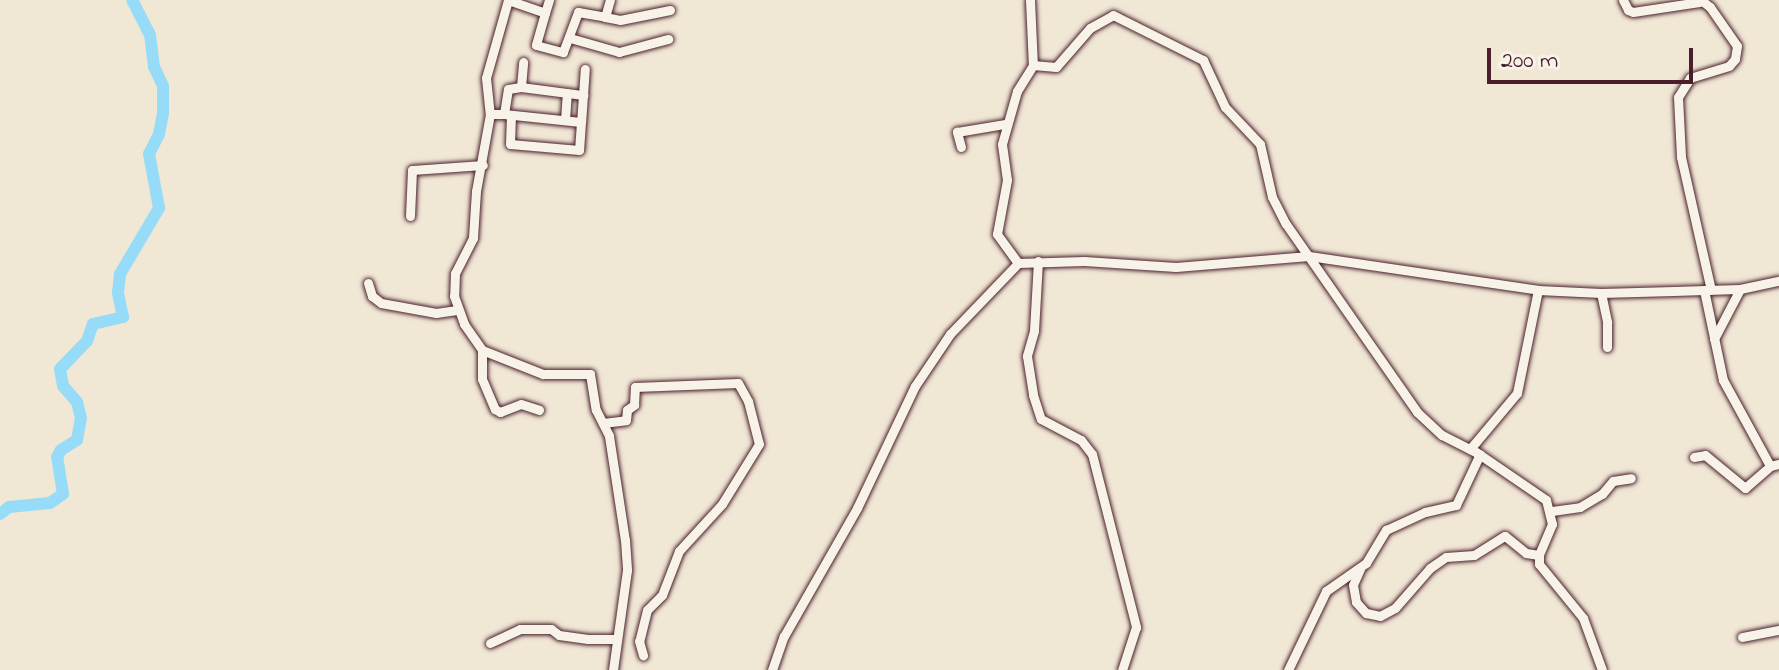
<!DOCTYPE html>
<html>
<head>
<meta charset="utf-8">
<style>
  body { margin:0 }
  #map { position:relative; width:1779px; height:670px; overflow:hidden; background:#f1e7d5; font-family:"Indie Flower",sans-serif }
  div>[style] { position:absolute }
  [style*='--x'] { left:calc(var(--x)*1px); top:calc(var(--y)*1px); width:calc(var(--w)*1px); rotate:calc(var(--a)*1deg) }
  .river>* { height:12px; margin:-6px; padding:0 6px; transform-origin:6px; border-radius:6px; background:#96dcf8 }
  .roads { filter:drop-shadow(0 0 2px #4a1f2b) drop-shadow(0 0 2px #4a1f2b) }
  .minor>* { height:9px; margin:-4.5px; padding:0 4.5px; transform-origin:4.5px; border-radius:4.5px; background:#f7f3e8 }
  span { translate:-50% -50%; white-space:nowrap; text-align:center; line-height:1.15; -webkit-text-stroke:6px #f7f3e8; paint-order:stroke }
  .scale { position:absolute; left:1487px; top:48px; width:206px; height:36px; box-sizing:border-box; border:4px solid #4a1f2b; border-top:0; padding-left:10px; font-size:24px; line-height:28px; white-space:nowrap; color:#4a1f2b; -webkit-text-stroke:6px #f7f3e8; paint-order:stroke }
</style>
</head>
<body>
<div id="map">
  <div class="river">
    <div style="--x:0;--y:514;--w:11;--a:-38"></div>
    <div style="--x:9;--y:507;--w:41;--a:-5.6"></div>
    <div style="--x:50;--y:503;--w:16;--a:-35"></div>
    <div style="--x:63;--y:494;--w:37;--a:-99"></div>
    <div style="--x:57;--y:457;--w:8;--a:-60"></div>
    <div style="--x:61;--y:450;--w:19;--a:-32"></div>
    <div style="--x:77;--y:440;--w:22;--a:-80"></div>
    <div style="--x:81;--y:418;--w:16;--a:-104"></div>
    <div style="--x:77;--y:402;--w:21;--a:-131"></div>
    <div style="--x:63;--y:386;--w:17;--a:-100"></div>
    <div style="--x:60;--y:369;--w:39;--a:-46"></div>
    <div style="--x:87;--y:341;--w:18;--a:-71"></div>
    <div style="--x:93;--y:324;--w:31;--a:-13"></div>
    <div style="--x:123;--y:317;--w:25;--a:-102"></div>
    <div style="--x:118;--y:293;--w:19;--a:-84"></div>
    <div style="--x:120;--y:274;--w:77;--a:-59.4"></div>
    <div style="--x:159;--y:208;--w:55;--a:-100.5"></div>
    <div style="--x:149;--y:154;--w:22;--a:-63"></div>
    <div style="--x:159;--y:134;--w:21;--a:-79"></div>
    <div style="--x:163;--y:113;--w:27;--a:-90"></div>
    <div style="--x:163;--y:86;--w:21;--a:-115"></div>
    <div style="--x:154;--y:67;--w:32;--a:-97"></div>
    <div style="--x:150;--y:35;--w:39;--a:-117"></div>
  </div>
  <div class="roads">
    <div class="minor">
      <div style="--x:508;--y:0;--w:81;--a:105.8"></div>
      <div style="--x:486;--y:78;--w:36;--a:84"></div>
      <div style="--x:490;--y:114;--w:78;--a:100.3"></div>
      <div style="--x:476;--y:191;--w:47;--a:93.7"></div>
      <div style="--x:473;--y:238;--w:39;--a:117"></div>
      <div style="--x:455;--y:273;--w:23;--a:92"></div>
      <div style="--x:454;--y:296;--w:30;--a:70"></div>
      <div style="--x:464;--y:324;--w:32;--a:55"></div>
      <div style="--x:482;--y:350;--w:66;--a:21.5"></div>
      <div style="--x:543;--y:374;--w:47;--a:0"></div>
      <div style="--x:590;--y:374;--w:36;--a:81"></div>
      <div style="--x:596;--y:410;--w:29;--a:63"></div>
      <div style="--x:609;--y:436;--w:105;--a:81.3"></div>
      <div style="--x:625;--y:540;--w:30;--a:86"></div>
      <div style="--x:627;--y:570;--w:101;--a:98"></div>
      <div style="--x:508;--y:0;--w:39;--a:19"></div>
      <div style="--x:545;--y:13;--w:33;--a:106"></div>
      <div style="--x:536;--y:45;--w:28;--a:15"></div>
      <div style="--x:563;--y:52;--w:43;--a:-69.4"></div>
      <div style="--x:578;--y:12;--w:27;--a:10"></div>
      <div style="--x:605;--y:17;--w:18;--a:-74"></div>
      <div style="--x:1030;--y:0;--w:65;--a:87.4"></div>
      <div style="--x:1033;--y:65;--w:23;--a:5"></div>
      <div style="--x:1056;--y:67;--w:52;--a:-48.9"></div>
      <div style="--x:1090;--y:28;--w:26;--a:-29"></div>
      <div style="--x:1113;--y:15;--w:101;--a:26.6"></div>
      <div style="--x:1203;--y:60;--w:52;--a:64.9"></div>
      <div style="--x:1225;--y:107;--w:51;--a:46.6"></div>
      <div style="--x:1260;--y:144;--w:54;--a:77.2"></div>
      <div style="--x:1272;--y:197;--w:30;--a:63"></div>
      <div style="--x:1286;--y:224;--w:229;--a:55.1"></div>
      <div style="--x:1417;--y:412;--w:34;--a:43"></div>
      <div style="--x:1442;--y:435;--w:38;--a:27"></div>
      <div style="--x:1476;--y:452;--w:85;--a:34.4"></div>
      <div style="--x:1546;--y:500;--w:25;--a:76"></div>
      <div style="--x:1552;--y:524;--w:34;--a:113"></div>
      <div style="--x:1539;--y:555;--w:9;--a:90"></div>
      <div style="--x:1539;--y:564;--w:70;--a:50.8"></div>
      <div style="--x:1583;--y:618;--w:55;--a:69.9"></div>
      <div style="--x:1623;--y:0;--w:11;--a:63"></div>
      <div style="--x:1628;--y:10;--w:5;--a:22"></div>
      <div style="--x:1633;--y:12;--w:67;--a:-8.6"></div>
      <div style="--x:1701;--y:0;--w:11;--a:38"></div>
      <div style="--x:1710;--y:7;--w:47;--a:55.3"></div>
      <div style="--x:1737;--y:46;--w:13;--a:99"></div>
      <div style="--x:1735;--y:59;--w:9;--a:131"></div>
      <div style="--x:1729;--y:66;--w:41;--a:162.9"></div>
      <div style="--x:1690;--y:78;--w:22;--a:122"></div>
      <div style="--x:1678;--y:97;--w:60;--a:87.1"></div>
      <div style="--x:1681;--y:157;--w:136;--a:77.3"></div>
      <div style="--x:545;--y:13;--w:14;--a:-73"></div>
      <div style="--x:605;--y:17;--w:15;--a:11"></div>
      <div style="--x:620;--y:20;--w:51;--a:-11.3"></div>
      <div style="--x:570;--y:38;--w:51;--a:15.9"></div>
      <div style="--x:619;--y:52;--w:51;--a:-14.9"></div>
      <div style="--x:521;--y:87;--w:25;--a:-85"></div>
      <div style="--x:583;--y:95;--w:26;--a:-86"></div>
      <div style="--x:490;--y:114;--w:14;--a:0"></div>
      <div style="--x:504;--y:114;--w:77;--a:5.9"></div>
      <div style="--x:581;--y:122;--w:28;--a:94"></div>
      <div style="--x:579;--y:150;--w:69;--a:-175"></div>
      <div style="--x:510;--y:144;--w:28;--a:-88"></div>
      <div style="--x:504;--y:114;--w:25;--a:-81"></div>
      <div style="--x:508;--y:89;--w:13;--a:-9"></div>
      <div style="--x:521;--y:87;--w:63;--a:7.4"></div>
      <div style="--x:583;--y:95;--w:27;--a:94"></div>
      <div style="--x:565;--y:120;--w:27;--a:-86"></div>
      <div style="--x:961;--y:147;--w:16;--a:-105"></div>
      <div style="--x:957;--y:132;--w:49;--a:-9.5"></div>
      <div style="--x:410;--y:216;--w:46;--a:-87.5"></div>
      <div style="--x:412;--y:170;--w:71;--a:-4"></div>
      <div style="--x:1038;--y:261;--w:70;--a:93.3"></div>
      <div style="--x:1034;--y:331;--w:26;--a:106"></div>
      <div style="--x:1027;--y:356;--w:39;--a:81"></div>
      <div style="--x:1033;--y:395;--w:25;--a:72"></div>
      <div style="--x:1041;--y:419;--w:45;--a:27.7"></div>
      <div style="--x:1081;--y:440;--w:18;--a:52"></div>
      <div style="--x:1092;--y:454;--w:179;--a:75.7"></div>
      <div style="--x:1136;--y:627;--w:45;--a:108"></div>
      <div style="--x:1018;--y:263;--w:36;--a:-126"></div>
      <div style="--x:997;--y:234;--w:55;--a:-79.5"></div>
      <div style="--x:1007;--y:180;--w:36;--a:-98"></div>
      <div style="--x:1002;--y:144;--w:55;--a:-74.2"></div>
      <div style="--x:1017;--y:91;--w:31;--a:-58"></div>
      <div style="--x:368;--y:283;--w:14;--a:73"></div>
      <div style="--x:372;--y:296;--w:11;--a:38"></div>
      <div style="--x:381;--y:303;--w:56;--a:10.3"></div>
      <div style="--x:436;--y:313;--w:21;--a:-8"></div>
      <div style="--x:1704;--y:290;--w:92;--a:78.1"></div>
      <div style="--x:1723;--y:380;--w:98;--a:61.3"></div>
      <div style="--x:1770;--y:466;--w:9;--a:-13"></div>
      <div style="--x:1601;--y:293;--w:30;--a:78"></div>
      <div style="--x:1607;--y:322;--w:25;--a:90"></div>
      <div style="--x:1714;--y:339;--w:56;--a:-62.5"></div>
      <div style="--x:482;--y:350;--w:29;--a:90"></div>
      <div style="--x:482;--y:379;--w:33;--a:67"></div>
      <div style="--x:495;--y:409;--w:6;--a:31"></div>
      <div style="--x:500;--y:412;--w:22;--a:-21"></div>
      <div style="--x:521;--y:404;--w:19;--a:18"></div>
      <div style="--x:603;--y:423;--w:23;--a:-7"></div>
      <div style="--x:626;--y:420;--w:10;--a:-84"></div>
      <div style="--x:627;--y:410;--w:9;--a:-36"></div>
      <div style="--x:634;--y:405;--w:18;--a:-87"></div>
      <div style="--x:635;--y:387;--w:103;--a:-2.2"></div>
      <div style="--x:738;--y:383;--w:21;--a:61"></div>
      <div style="--x:748;--y:401;--w:44;--a:75.7"></div>
      <div style="--x:759;--y:444;--w:70;--a:121.7"></div>
      <div style="--x:722;--y:504;--w:64;--a:132.5"></div>
      <div style="--x:679;--y:551;--w:47;--a:111.1"></div>
      <div style="--x:662;--y:595;--w:21;--a:135"></div>
      <div style="--x:647;--y:610;--w:32;--a:104"></div>
      <div style="--x:639;--y:641;--w:15;--a:74"></div>
      <div style="--x:1470;--y:449;--w:73;--a:-50"></div>
      <div style="--x:1517;--y:393;--w:105;--a:-78.5"></div>
      <div style="--x:1694;--y:457;--w:11;--a:-10"></div>
      <div style="--x:1705;--y:455;--w:52;--a:39.5"></div>
      <div style="--x:1745;--y:488;--w:33;--a:-41"></div>
      <div style="--x:1552;--y:511;--w:28;--a:-8"></div>
      <div style="--x:1580;--y:507;--w:26;--a:-31"></div>
      <div style="--x:1602;--y:494;--w:17;--a:-50"></div>
      <div style="--x:1613;--y:481;--w:18;--a:-9"></div>
      <div style="--x:1360;--y:569;--w:17;--a:114"></div>
      <div style="--x:1353;--y:585;--w:17;--a:80"></div>
      <div style="--x:1356;--y:602;--w:15;--a:48"></div>
      <div style="--x:1366;--y:613;--w:14;--a:12"></div>
      <div style="--x:1380;--y:616;--w:17;--a:-28"></div>
      <div style="--x:1395;--y:608;--w:53;--a:-48.8"></div>
      <div style="--x:1430;--y:568;--w:19;--a:-35"></div>
      <div style="--x:1446;--y:557;--w:28;--a:-4"></div>
      <div style="--x:1474;--y:555;--w:36;--a:-32"></div>
      <div style="--x:1505;--y:536;--w:27;--a:39"></div>
      <div style="--x:1526;--y:553;--w:13;--a:9"></div>
      <div style="--x:1742;--y:637;--w:38;--a:-11"></div>
      <div style="--x:490;--y:643;--w:33;--a:-25"></div>
      <div style="--x:520;--y:629;--w:31;--a:0"></div>
      <div style="--x:551;--y:629;--w:10;--a:37"></div>
      <div style="--x:559;--y:635;--w:29;--a:8"></div>
      <div style="--x:588;--y:639;--w:29;--a:0"></div>
      <div style="--x:772;--y:670;--w:36;--a:-71"></div>
      <div style="--x:784;--y:636;--w:147;--a:-60.3"></div>
      <div style="--x:857;--y:508;--w:135;--a:-64.6"></div>
      <div style="--x:915;--y:386;--w:63;--a:-56.1"></div>
      <div style="--x:950;--y:334;--w:98;--a:-46.2"></div>
      <div style="--x:1018;--y:263;--w:66;--a:-1.7"></div>
      <div style="--x:1084;--y:261;--w:92;--a:3.7"></div>
      <div style="--x:1176;--y:267;--w:133;--a:-4.7"></div>
      <div style="--x:1309;--y:256;--w:232;--a:8.4"></div>
      <div style="--x:1538;--y:290;--w:63;--a:2.7"></div>
      <div style="--x:1601;--y:293;--w:139;--a:-1.6"></div>
      <div style="--x:1740;--y:289;--w:40;--a:-12"></div>
      <div style="--x:1288;--y:670;--w:88;--a:-64.3"></div>
      <div style="--x:1326;--y:591;--w:49;--a:-35"></div>
      <div style="--x:1366;--y:563;--w:39;--a:-59"></div>
      <div style="--x:1386;--y:530;--w:43;--a:-24.8"></div>
      <div style="--x:1425;--y:512;--w:32;--a:-13"></div>
      <div style="--x:1456;--y:505;--w:56;--a:-64.8"></div>
    </div>
  </div>
  <div class="scale">200 m</div>
</div>
</body>
</html>
